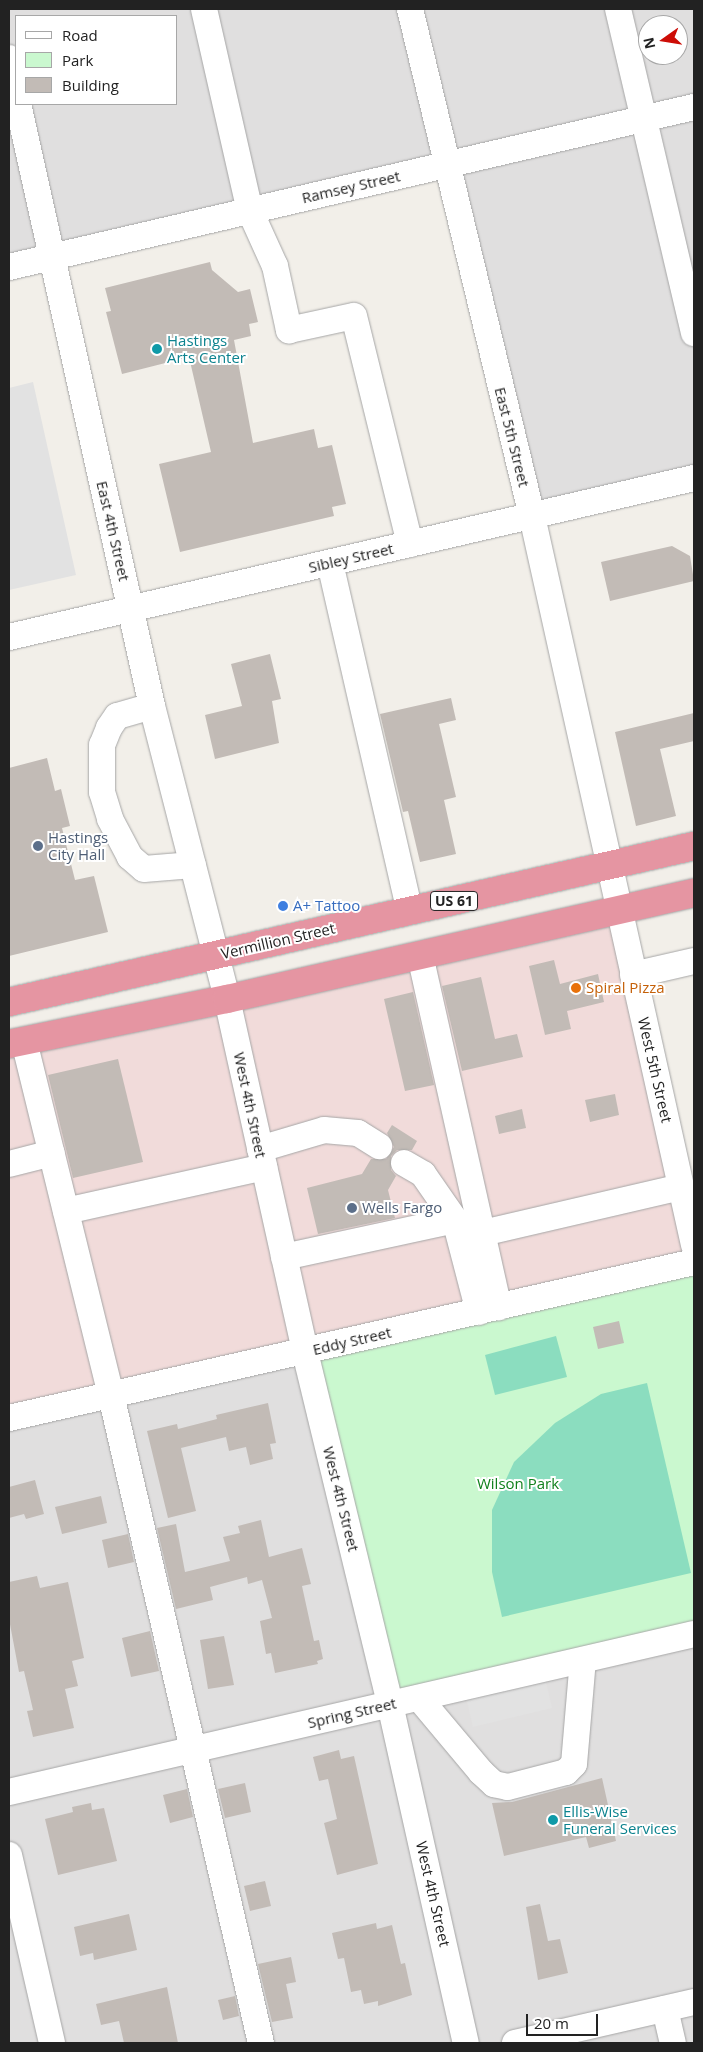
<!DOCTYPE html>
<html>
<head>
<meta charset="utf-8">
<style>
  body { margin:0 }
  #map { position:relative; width:703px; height:2052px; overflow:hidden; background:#f2efe9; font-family:"Open Sans",sans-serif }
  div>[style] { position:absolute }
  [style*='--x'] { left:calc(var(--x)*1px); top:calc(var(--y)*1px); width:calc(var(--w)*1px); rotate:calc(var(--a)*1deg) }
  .residential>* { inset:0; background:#e0dfdf }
  .commercial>* { inset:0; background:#f1dbda }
  .park>* { inset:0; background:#caf8cf }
  .pitch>* { inset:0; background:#8bddbf }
  .parking>* { inset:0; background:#e2e2e2 }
  .building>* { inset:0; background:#c2bbb6 }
  .roads { filter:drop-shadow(0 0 1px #a6a6a6) drop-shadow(0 0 1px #a6a6a6) }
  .minor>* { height:26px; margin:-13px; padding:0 13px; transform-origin:13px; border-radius:13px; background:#fff }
  .highway>* { height:28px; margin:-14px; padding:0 14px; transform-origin:14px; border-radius:14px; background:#e595a2 }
  .dots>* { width:14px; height:14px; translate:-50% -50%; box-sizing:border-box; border:2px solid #fff; border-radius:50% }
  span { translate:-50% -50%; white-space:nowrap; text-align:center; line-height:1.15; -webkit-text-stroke:4px #fff; paint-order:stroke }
  .shield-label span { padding:1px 4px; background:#fff; border:1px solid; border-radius:4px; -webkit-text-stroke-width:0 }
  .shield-label { font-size:14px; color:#222; font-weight:700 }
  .street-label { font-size:15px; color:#222 }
  .culture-label { font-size:15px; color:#0d838f }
  .left { translate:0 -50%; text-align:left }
  .service-label { font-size:15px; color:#4e5e75 }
  .shop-label { font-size:15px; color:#366cbe }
  .food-label { font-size:15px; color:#c56008 }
  .park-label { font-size:15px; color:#10801c }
  .frame { position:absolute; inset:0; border:10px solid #222; pointer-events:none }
  .legend { position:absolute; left:15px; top:15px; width:162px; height:90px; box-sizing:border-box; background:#fff; border:1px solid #a7a7a7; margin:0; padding:6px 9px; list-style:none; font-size:15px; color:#222 }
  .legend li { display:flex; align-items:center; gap:10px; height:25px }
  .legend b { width:25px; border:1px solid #a7a7a7 }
  .north { position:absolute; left:638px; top:15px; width:50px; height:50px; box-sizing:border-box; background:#fff; border:1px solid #a7a7a7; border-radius:50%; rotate:257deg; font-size:14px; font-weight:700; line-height:20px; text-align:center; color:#222 }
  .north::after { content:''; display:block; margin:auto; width:18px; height:22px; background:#cd0d07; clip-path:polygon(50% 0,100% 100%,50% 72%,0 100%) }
  .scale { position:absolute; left:526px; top:2014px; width:72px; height:22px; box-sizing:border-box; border:2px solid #222; border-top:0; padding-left:6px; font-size:15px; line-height:18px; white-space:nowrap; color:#222; -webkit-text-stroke:4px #fff; paint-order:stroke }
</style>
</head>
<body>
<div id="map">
  <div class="residential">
    <div style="clip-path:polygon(evenodd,9px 9px,694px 9px,694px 478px,532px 516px,445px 165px,9px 267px,9px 9px,16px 16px,176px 16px,176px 104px,16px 104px,16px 16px,9px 9px,648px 25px,678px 25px,678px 55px,648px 55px,648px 25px)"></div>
    <div style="clip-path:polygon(305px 1352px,694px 1634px,694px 2043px,9px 2043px,9px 1418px)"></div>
  </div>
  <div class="commercial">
    <div style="clip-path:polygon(619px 910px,694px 1262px,9px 1418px,9px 1045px)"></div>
  </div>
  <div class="park">
    <div style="clip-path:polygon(694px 1262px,694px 1634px,390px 1704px,305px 1352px)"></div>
  </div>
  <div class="pitch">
    <div style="clip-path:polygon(556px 1336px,567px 1377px,495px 1395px,485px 1355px)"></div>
    <div style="clip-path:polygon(647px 1383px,691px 1573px,502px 1617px,492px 1572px,492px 1510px,514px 1462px,555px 1423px,601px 1394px)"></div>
  </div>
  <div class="parking">
    <div style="clip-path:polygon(33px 382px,76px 575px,9px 590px,9px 388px)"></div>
    <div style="clip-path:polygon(543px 1670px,552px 1708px,473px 1727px,464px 1688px)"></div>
  </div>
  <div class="building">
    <div style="clip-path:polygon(210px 262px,212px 270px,238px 292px,250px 289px,258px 322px,249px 324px,251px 336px,234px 340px,253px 443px,314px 429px,318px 448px,332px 445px,346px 504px,332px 507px,334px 516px,180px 552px,159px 464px,211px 452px,189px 357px,122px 374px,106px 312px,111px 311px,105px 288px)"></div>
    <div style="clip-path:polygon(672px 546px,690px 556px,694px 581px,610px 601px,601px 562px)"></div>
    <div style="clip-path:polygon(270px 654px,281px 699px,272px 701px,279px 743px,215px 759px,205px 715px,242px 706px,231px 664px)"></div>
    <div style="clip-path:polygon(451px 698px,456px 720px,439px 724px,456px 797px,444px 800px,456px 854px,420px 862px,408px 811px,403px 812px,380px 714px)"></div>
    <div style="clip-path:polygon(694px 713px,694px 741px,660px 749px,676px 816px,636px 826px,615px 732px)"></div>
    <div style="clip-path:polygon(47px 758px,55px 791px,61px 789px,70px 826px,62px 828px,75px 880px,94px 876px,108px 932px,9px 956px,9px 768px)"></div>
    <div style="clip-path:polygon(554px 960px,560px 984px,598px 974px,604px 1002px,567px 1011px,571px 1029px,545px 1035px,529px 966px)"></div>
    <div style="clip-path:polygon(481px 977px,495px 1039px,517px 1034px,523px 1057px,462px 1071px,442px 986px)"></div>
    <div style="clip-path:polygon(413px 992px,434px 1085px,405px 1091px,384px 999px)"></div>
    <div style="clip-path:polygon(118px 1059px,143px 1162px,73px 1178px,48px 1075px)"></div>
    <div style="clip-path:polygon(615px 1094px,619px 1115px,590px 1122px,585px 1100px)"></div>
    <div style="clip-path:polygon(522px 1109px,526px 1128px,499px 1134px,495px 1116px)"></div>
    <div style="clip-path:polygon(392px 1125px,417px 1141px,412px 1150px,397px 1150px,391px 1156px,391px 1170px,396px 1176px,388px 1190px,395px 1218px,318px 1234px,307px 1188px,362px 1174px,371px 1159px,386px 1159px,394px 1147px,387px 1133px)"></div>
    <div style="clip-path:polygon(619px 1321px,624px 1343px,598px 1349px,593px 1327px)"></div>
    <div style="clip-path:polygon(268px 1403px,276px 1443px,270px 1444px,273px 1459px,250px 1465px,246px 1447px,229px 1451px,226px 1437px,181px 1448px,196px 1511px,168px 1518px,147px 1431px,177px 1424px,178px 1429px,217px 1419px,216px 1415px)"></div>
    <div style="clip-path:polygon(35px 1480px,44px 1514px,26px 1519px,24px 1514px,9px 1518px,9px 1487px)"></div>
    <div style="clip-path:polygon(101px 1496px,107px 1523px,62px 1534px,55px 1507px)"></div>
    <div style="clip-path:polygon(261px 1520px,269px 1557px,302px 1548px,311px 1584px,302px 1586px,314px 1641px,319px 1640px,323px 1659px,317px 1661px,318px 1664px,275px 1673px,271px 1653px,266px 1654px,260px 1621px,272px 1618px,262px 1580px,248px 1584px,247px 1577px,210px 1587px,213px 1600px,176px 1609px,157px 1528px,176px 1524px,185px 1572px,230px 1561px,223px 1537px,240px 1533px,238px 1526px)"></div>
    <div style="clip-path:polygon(128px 1534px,134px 1562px,108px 1568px,102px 1540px)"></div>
    <div style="clip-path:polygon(37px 1576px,40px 1588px,68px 1582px,84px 1658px,72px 1661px,78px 1686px,65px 1689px,74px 1728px,33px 1737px,27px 1711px,33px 1710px,24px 1671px,19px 1672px,9px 1619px,9px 1582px)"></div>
    <div style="clip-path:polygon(150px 1631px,159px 1671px,131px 1677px,122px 1638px)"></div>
    <div style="clip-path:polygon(224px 1636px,234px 1685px,208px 1689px,200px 1640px)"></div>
    <div style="clip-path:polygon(339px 1750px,341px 1759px,354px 1756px,378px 1864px,337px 1875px,324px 1823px,337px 1819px,328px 1779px,319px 1781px,313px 1757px)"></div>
    <div style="clip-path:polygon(602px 1778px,616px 1841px,589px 1848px,586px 1837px,504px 1856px,492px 1803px,512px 1802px)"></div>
    <div style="clip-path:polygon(245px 1783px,251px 1812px,225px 1818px,218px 1789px)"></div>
    <div style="clip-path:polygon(187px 1789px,193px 1817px,170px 1823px,163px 1795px)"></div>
    <div style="clip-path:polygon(91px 1803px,92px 1810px,104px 1808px,117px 1861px,58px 1875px,45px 1819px,73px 1812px,72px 1807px)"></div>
    <div style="clip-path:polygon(265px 1881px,271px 1906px,250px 1911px,244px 1886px)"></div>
    <div style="clip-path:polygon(540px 1904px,548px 1941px,560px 1939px,568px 1973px,538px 1980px,526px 1907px)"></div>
    <div style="clip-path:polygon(129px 1914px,137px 1950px,94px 1960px,93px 1953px,80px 1956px,74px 1927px)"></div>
    <div style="clip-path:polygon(376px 1923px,377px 1929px,392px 1925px,401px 1964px,405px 1963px,412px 1995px,378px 2006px,378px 2001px,364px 2004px,361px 1990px,351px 1992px,344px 1958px,338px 1959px,332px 1933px)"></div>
    <div style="clip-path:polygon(291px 1957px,296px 1982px,286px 1984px,293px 2018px,272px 2022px,258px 1964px)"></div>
    <div style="clip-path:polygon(167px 1987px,178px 2043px,124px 2043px,119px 2021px,101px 2025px,96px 2004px)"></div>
    <div style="clip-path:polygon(235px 1996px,239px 2016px,223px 2020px,218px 2000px)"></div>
  </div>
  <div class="roads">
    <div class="minor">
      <div style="--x:204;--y:9;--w:207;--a:77.2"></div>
      <div style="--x:250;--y:211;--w:60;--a:65.6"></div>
      <div style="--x:275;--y:266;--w:66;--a:77.7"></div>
      <div style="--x:289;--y:330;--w:66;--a:-12.2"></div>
      <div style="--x:354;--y:316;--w:235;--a:76.2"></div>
      <div style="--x:410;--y:9;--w:521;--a:76.47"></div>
      <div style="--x:532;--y:516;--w:747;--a:77.47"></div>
      <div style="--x:618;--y:9;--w:333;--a:76.8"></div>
      <div style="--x:9;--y:58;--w:37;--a:79"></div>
      <div style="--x:18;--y:104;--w:617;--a:77.45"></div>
      <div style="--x:152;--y:706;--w:302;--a:75.6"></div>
      <div style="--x:227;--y:999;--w:362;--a:77.5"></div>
      <div style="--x:305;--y:1352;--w:362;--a:76.4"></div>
      <div style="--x:390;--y:1704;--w:347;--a:77.4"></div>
      <div style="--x:9;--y:267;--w:703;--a:-13.15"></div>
      <div style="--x:330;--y:563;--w:357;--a:77.1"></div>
      <div style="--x:9;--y:637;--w:703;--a:-13.07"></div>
      <div style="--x:152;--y:706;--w:36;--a:164"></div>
      <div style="--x:117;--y:716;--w:14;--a:124"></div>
      <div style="--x:109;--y:728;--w:18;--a:112"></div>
      <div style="--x:102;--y:745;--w:47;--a:90"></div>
      <div style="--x:102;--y:792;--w:28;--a:73"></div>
      <div style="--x:110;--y:819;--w:43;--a:62.2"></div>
      <div style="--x:130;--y:857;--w:18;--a:41"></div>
      <div style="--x:144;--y:869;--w:49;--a:-4.7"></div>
      <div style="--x:420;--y:955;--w:361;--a:77.4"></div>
      <div style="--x:633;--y:975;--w:63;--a:-12.9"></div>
      <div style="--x:24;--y:1041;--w:365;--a:76.2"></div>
      <div style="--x:111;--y:1395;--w:665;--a:76.97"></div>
      <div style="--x:260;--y:1149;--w:67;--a:-16.5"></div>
      <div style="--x:324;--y:1130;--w:34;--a:5"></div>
      <div style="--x:358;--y:1133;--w:25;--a:32"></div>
      <div style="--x:404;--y:1163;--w:22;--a:30"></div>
      <div style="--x:423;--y:1174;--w:56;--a:55.2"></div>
      <div style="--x:455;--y:1220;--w:95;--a:75.4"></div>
      <div style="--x:9;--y:1164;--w:44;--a:-14.3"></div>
      <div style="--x:66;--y:1211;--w:203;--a:-12.5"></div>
      <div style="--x:483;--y:1233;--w:203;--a:-13.1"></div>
      <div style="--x:284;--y:1257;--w:175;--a:-12.2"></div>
      <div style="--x:9;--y:1418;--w:703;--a:-12.83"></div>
      <div style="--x:419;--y:1698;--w:97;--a:50"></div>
      <div style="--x:481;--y:1772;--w:18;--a:43"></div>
      <div style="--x:494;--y:1784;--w:14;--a:12"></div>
      <div style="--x:508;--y:1787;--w:60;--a:-14.5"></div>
      <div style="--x:566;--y:1772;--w:11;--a:-45"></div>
      <div style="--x:574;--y:1764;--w:104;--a:-85.1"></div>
      <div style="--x:9;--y:1792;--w:703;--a:-12.99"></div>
      <div style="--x:9;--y:1855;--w:193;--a:77.1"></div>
      <div style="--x:665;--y:2009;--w:35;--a:77"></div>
      <div style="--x:515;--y:2043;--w:184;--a:-12.9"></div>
    </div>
    <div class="highway">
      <div style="--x:9;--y:1002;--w:703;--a:-12.83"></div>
      <div style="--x:9;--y:1044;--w:223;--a:-11.7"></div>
      <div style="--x:227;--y:999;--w:479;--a:-12.8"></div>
    </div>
  </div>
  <div class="dots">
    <div style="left:157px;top:349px;background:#0f9aa8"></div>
    <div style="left:38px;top:846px;background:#5c6f8a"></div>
    <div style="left:283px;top:906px;background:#3f7fe0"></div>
    <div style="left:576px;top:988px;background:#e8710a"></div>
    <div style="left:352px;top:1208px;background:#5c6f8a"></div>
    <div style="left:553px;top:1820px;background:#0f9aa8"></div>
  </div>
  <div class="shield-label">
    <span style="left:454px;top:901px">US 61</span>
  </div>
  <div class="street-label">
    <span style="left:351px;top:187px;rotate:-13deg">Ramsey Street</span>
    <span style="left:512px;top:437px;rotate:76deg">East 5th Street</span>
    <span style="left:113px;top:531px;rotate:77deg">East 4th Street</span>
    <span style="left:351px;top:558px;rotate:-13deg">Sibley Street</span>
    <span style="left:278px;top:941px;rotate:-13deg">Vermillion Street</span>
    <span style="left:655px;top:1070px;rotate:77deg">West 5th Street</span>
    <span style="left:250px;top:1105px;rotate:78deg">West 4th Street</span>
    <span style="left:352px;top:1341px;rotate:-13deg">Eddy Street</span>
    <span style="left:341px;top:1499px;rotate:76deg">West 4th Street</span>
    <span style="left:352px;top:1713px;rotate:-13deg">Spring Street</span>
    <span style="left:433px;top:1894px;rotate:77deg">West 4th Street</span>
  </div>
  <div class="culture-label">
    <span class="left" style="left:167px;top:349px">Hastings<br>Arts Center</span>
    <span class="left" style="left:563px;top:1820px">Ellis-Wise<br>Funeral Services</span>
  </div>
  <div class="service-label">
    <span class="left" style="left:48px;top:846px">Hastings<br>City Hall</span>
    <span class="left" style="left:362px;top:1208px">Wells Fargo</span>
  </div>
  <div class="shop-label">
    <span class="left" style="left:293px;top:906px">A+ Tattoo</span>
  </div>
  <div class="food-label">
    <span class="left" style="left:586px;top:988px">Spiral Pizza</span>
  </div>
  <div class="park-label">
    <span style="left:518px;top:1484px">Wilson Park</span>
  </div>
  <div class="frame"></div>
  <ul class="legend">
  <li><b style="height:6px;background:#fff"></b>Road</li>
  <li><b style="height:14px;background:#caf8cf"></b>Park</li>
  <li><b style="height:14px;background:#c2bbb6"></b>Building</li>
  </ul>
  <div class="north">N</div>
  <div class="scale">20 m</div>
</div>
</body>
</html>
